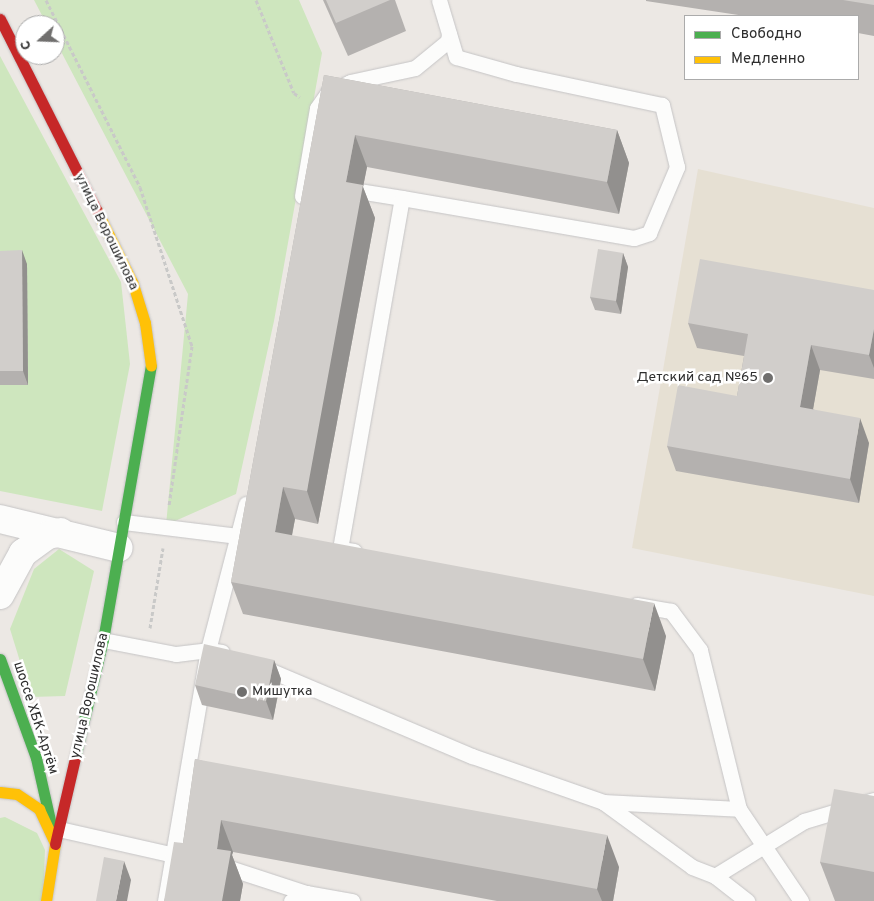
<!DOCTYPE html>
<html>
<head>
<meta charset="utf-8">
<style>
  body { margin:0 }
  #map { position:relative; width:874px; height:901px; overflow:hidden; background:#ece8e4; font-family:Overpass,sans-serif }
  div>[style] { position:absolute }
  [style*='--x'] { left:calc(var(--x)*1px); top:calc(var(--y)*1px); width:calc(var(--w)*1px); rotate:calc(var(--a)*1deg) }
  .education>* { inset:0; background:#e6e0d3 }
  .green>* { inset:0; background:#cee6be }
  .path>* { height:3px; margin-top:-1.5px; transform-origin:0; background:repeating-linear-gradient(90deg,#c9c9c8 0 4px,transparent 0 6.5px) }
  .roads { filter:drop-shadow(0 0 1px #c5c4c5) drop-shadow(0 0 1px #c5c4c5) }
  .lane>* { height:15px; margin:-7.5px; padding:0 7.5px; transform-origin:7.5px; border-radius:7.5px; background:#fcfcfb }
  .street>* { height:28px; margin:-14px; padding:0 14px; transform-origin:14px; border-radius:14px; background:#fcfcfb }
  .fast>* { height:11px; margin:-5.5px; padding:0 5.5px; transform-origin:5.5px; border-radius:5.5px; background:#4caf50 }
  .slow>* { height:11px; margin:-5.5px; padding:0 5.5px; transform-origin:5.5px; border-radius:5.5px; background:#ffc107 }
  .jam>* { height:11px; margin:-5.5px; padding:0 5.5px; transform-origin:5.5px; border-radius:5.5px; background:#c62828 }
  .wall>* { inset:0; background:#b4b1af }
  .shaded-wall>* { inset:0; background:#92908e }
  .building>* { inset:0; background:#d1cecb }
  .dots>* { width:14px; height:14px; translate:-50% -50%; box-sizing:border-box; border:2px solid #fff; border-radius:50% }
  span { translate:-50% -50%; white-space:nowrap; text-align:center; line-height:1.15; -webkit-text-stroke:5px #fff; paint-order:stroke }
  .street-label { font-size:14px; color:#2e2e2e }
  .poi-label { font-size:14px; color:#2e2e2e }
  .right { translate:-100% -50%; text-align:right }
  .left { translate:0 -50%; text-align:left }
  .legend { position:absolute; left:684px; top:15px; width:175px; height:65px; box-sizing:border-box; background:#fff; border:1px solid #ababab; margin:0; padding:6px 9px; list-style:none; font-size:15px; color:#2e2e2e }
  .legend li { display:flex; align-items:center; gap:10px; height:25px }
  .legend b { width:25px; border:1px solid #ababab }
  .north { position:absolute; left:15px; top:15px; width:50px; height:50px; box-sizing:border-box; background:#fff; border:1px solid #ababab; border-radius:50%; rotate:250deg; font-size:14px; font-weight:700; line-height:20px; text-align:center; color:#2e2e2e }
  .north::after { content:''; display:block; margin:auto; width:18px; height:22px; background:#706f6e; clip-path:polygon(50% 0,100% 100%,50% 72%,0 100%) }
</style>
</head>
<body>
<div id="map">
  <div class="education">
    <div style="clip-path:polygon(698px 169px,874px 208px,874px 596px,632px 548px)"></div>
  </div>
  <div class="green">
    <div style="clip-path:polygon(34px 0,299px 0,322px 53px,274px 321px,236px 494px,166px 525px,188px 294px,55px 40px,55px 25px,47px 25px)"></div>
    <div style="clip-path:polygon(0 56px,121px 282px,130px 364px,102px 511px,0 491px)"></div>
    <div style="clip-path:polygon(59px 549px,94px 571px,65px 696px,31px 697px,10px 629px,34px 569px)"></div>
    <div style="clip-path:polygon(5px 817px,37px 833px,45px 850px,43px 901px,0 901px,0 818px)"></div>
  </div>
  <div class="path">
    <div style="--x:46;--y:0;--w:209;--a:63.3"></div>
    <div style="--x:140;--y:187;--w:167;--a:71.9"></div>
    <div style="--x:192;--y:346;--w:161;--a:98.2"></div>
    <div style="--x:256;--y:0;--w:100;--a:67.8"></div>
    <div style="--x:294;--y:93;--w:7;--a:34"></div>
    <div style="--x:150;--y:628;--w:81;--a:-80.8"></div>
  </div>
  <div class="roads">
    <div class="lane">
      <div style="--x:346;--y:189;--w:57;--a:9.1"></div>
      <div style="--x:302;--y:196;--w:89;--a:-80.3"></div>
      <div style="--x:317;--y:108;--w:19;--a:-55"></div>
      <div style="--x:328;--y:92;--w:24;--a:-24"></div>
      <div style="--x:350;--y:82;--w:66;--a:-12.2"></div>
      <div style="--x:415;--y:68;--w:43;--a:-39.3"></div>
      <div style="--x:448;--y:41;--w:7;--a:-82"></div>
      <div style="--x:124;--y:522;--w:123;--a:7"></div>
      <div style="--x:354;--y:551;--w:14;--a:-172"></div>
      <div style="--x:340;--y:549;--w:356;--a:-80"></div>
      <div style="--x:402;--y:198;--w:235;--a:9.8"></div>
      <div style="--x:634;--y:238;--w:16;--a:-18"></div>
      <div style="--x:649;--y:233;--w:72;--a:-67"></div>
      <div style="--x:677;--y:167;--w:64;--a:-103.6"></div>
      <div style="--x:662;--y:105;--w:149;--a:-168"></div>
      <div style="--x:516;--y:74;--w:62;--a:-164.2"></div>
      <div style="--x:456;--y:57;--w:59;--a:-106.6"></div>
      <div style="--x:103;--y:640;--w:74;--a:10.9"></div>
      <div style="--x:176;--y:654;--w:32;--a:-7"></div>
      <div style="--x:208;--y:650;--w:14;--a:8"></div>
      <div style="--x:262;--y:667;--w:228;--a:23"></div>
      <div style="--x:472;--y:756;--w:139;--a:19.3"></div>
      <div style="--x:603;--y:802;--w:136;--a:2.9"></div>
      <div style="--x:739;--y:809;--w:164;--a:-103.8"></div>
      <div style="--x:700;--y:650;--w:49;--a:-126.6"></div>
      <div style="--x:671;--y:611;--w:35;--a:-170"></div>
      <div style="--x:603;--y:802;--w:110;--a:36.1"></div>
      <div style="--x:692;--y:867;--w:25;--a:21"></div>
      <div style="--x:715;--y:876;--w:105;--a:-31.7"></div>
      <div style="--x:804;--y:821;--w:73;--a:-16.7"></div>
      <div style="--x:739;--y:809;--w:111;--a:56"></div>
      <div style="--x:59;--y:829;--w:127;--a:12.7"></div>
      <div style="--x:217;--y:864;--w:94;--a:18"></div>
      <div style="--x:715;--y:876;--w:41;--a:38"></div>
      <div style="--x:165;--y:901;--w:255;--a:-80.3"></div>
      <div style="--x:208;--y:650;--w:151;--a:-75.4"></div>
      <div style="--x:291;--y:901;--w:17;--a:-28"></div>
      <div style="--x:306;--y:893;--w:47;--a:9.9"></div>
    </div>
    <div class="street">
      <div style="--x:0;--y:519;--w:122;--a:13.7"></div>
      <div style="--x:0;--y:595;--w:48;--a:-61.3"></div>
      <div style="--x:23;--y:553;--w:31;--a:-36"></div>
      <div style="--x:48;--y:535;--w:13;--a:-13"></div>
    </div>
    <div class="fast">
      <div style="--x:0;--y:659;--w:105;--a:70"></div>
      <div style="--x:36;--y:758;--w:82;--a:77.3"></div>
      <div style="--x:75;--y:758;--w:121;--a:-76.7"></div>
      <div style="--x:103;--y:640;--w:278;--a:-80.1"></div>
    </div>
    <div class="slow">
      <div style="--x:97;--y:211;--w:81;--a:63.7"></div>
      <div style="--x:133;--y:284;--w:41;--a:72.9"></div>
      <div style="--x:145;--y:323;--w:43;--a:82.1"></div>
      <div style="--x:0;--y:792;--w:17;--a:7"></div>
      <div style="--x:17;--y:794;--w:27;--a:34"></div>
      <div style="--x:39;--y:809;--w:38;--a:65"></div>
      <div style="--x:55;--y:844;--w:58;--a:99"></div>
    </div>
    <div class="jam">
      <div style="--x:0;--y:19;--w:215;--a:63.2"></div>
      <div style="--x:55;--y:844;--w:88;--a:-76.9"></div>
    </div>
  </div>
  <div class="wall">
    <div style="clip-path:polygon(323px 0,395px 0,406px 31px,348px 56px)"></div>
    <div style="clip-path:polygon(646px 0,874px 0,874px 36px,858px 33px,858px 16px,745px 16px,646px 1px)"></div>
    <div style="clip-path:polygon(324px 75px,617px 130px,629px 163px,619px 214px,367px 167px,363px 187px,375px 218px,318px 524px,295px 519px,292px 536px,666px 636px,655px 691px,243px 614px,231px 582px)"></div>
    <div style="clip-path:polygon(0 251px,27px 264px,28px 385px,0 385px)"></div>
    <div style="clip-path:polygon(623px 253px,628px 267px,621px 314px,595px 310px,590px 297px)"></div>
    <div style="clip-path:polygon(874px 290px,874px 379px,820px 370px,813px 409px,869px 443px,859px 503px,676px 471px,667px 446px,737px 396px,744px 356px,697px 348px,688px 323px)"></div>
    <div style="clip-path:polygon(274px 660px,281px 679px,273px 720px,202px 705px,195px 685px)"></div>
    <div style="clip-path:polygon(195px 759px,619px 867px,613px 901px,497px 901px,233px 852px,232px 855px,243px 884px,240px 901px,164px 901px,183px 843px)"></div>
    <div style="clip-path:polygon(874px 796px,874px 901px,835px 901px,820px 862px)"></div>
  </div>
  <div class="shaded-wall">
    <div style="clip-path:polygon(617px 130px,629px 163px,619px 214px,607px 182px)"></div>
    <div style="clip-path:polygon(355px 135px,367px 167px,363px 187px,375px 218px,318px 524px,307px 491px,346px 182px)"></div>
    <div style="clip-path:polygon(22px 250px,27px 264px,28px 385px,23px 371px)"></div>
    <div style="clip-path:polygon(623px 253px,628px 267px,621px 314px,616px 301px)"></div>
    <div style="clip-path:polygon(874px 329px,874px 368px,869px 355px)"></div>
    <div style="clip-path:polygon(811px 345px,820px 370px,809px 432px,800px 407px)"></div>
    <div style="clip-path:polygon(860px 418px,869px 443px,859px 503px,850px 479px)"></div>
    <div style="clip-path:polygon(283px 487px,295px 519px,286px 565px,275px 532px)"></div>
    <div style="clip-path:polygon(654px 603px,666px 636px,655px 691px,643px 659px)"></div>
    <div style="clip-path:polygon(274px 660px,281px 679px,273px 720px,266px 701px)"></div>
    <div style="clip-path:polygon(221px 820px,233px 852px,232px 855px,243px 884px,240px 901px,222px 901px,217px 849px)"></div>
    <div style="clip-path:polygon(607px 835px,619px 867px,613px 901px,602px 901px,597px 889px)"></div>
    <div style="clip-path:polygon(124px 861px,131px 880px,127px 901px,116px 901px)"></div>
  </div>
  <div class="building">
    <div style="clip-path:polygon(326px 0,390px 0,336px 23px)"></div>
    <div style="clip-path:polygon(843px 0,874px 0,874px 5px)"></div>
    <div style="clip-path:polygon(324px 75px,617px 130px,607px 182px,355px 135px,346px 182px,363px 185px,307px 491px,283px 487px,275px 532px,654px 603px,643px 659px,231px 582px)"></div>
    <div style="clip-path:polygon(598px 249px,623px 253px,616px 301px,590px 297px)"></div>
    <div style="clip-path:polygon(22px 250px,23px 371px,0 371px,0 251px)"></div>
    <div style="clip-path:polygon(700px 259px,874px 290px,874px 329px,869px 355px,811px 345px,800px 407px,860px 418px,850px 479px,667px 446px,678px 385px,737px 396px,748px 334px,688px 323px)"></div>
    <div style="clip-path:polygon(204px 644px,274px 660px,266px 701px,195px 685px)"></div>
    <div style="clip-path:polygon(195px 759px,607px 835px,597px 889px,221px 820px,217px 849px,231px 851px,222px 901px,164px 901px,174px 842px,183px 843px)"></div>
    <div style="clip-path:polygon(834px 789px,874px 796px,874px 872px,820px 862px)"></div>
    <div style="clip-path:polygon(104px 857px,124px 861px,116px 901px,96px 901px)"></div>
  </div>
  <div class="dots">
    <div style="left:768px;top:378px;background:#706f6e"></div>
    <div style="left:242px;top:692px;background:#706f6e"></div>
  </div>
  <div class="street-label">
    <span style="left:106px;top:232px;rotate:64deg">улица Ворошилова</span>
    <span style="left:90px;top:696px;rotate:-77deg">улица Ворошилова</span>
    <span style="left:35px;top:718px;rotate:72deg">шоссе ХБК-Артём</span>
  </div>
  <div class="poi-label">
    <span class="right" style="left:758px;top:378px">Детский сад №65</span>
    <span class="left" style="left:252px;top:692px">Мишутка</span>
  </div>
  <ul class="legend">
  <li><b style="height:6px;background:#4caf50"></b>Свободно</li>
  <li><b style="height:6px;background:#ffc107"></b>Медленно</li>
  </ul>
  <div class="north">С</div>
</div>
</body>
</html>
